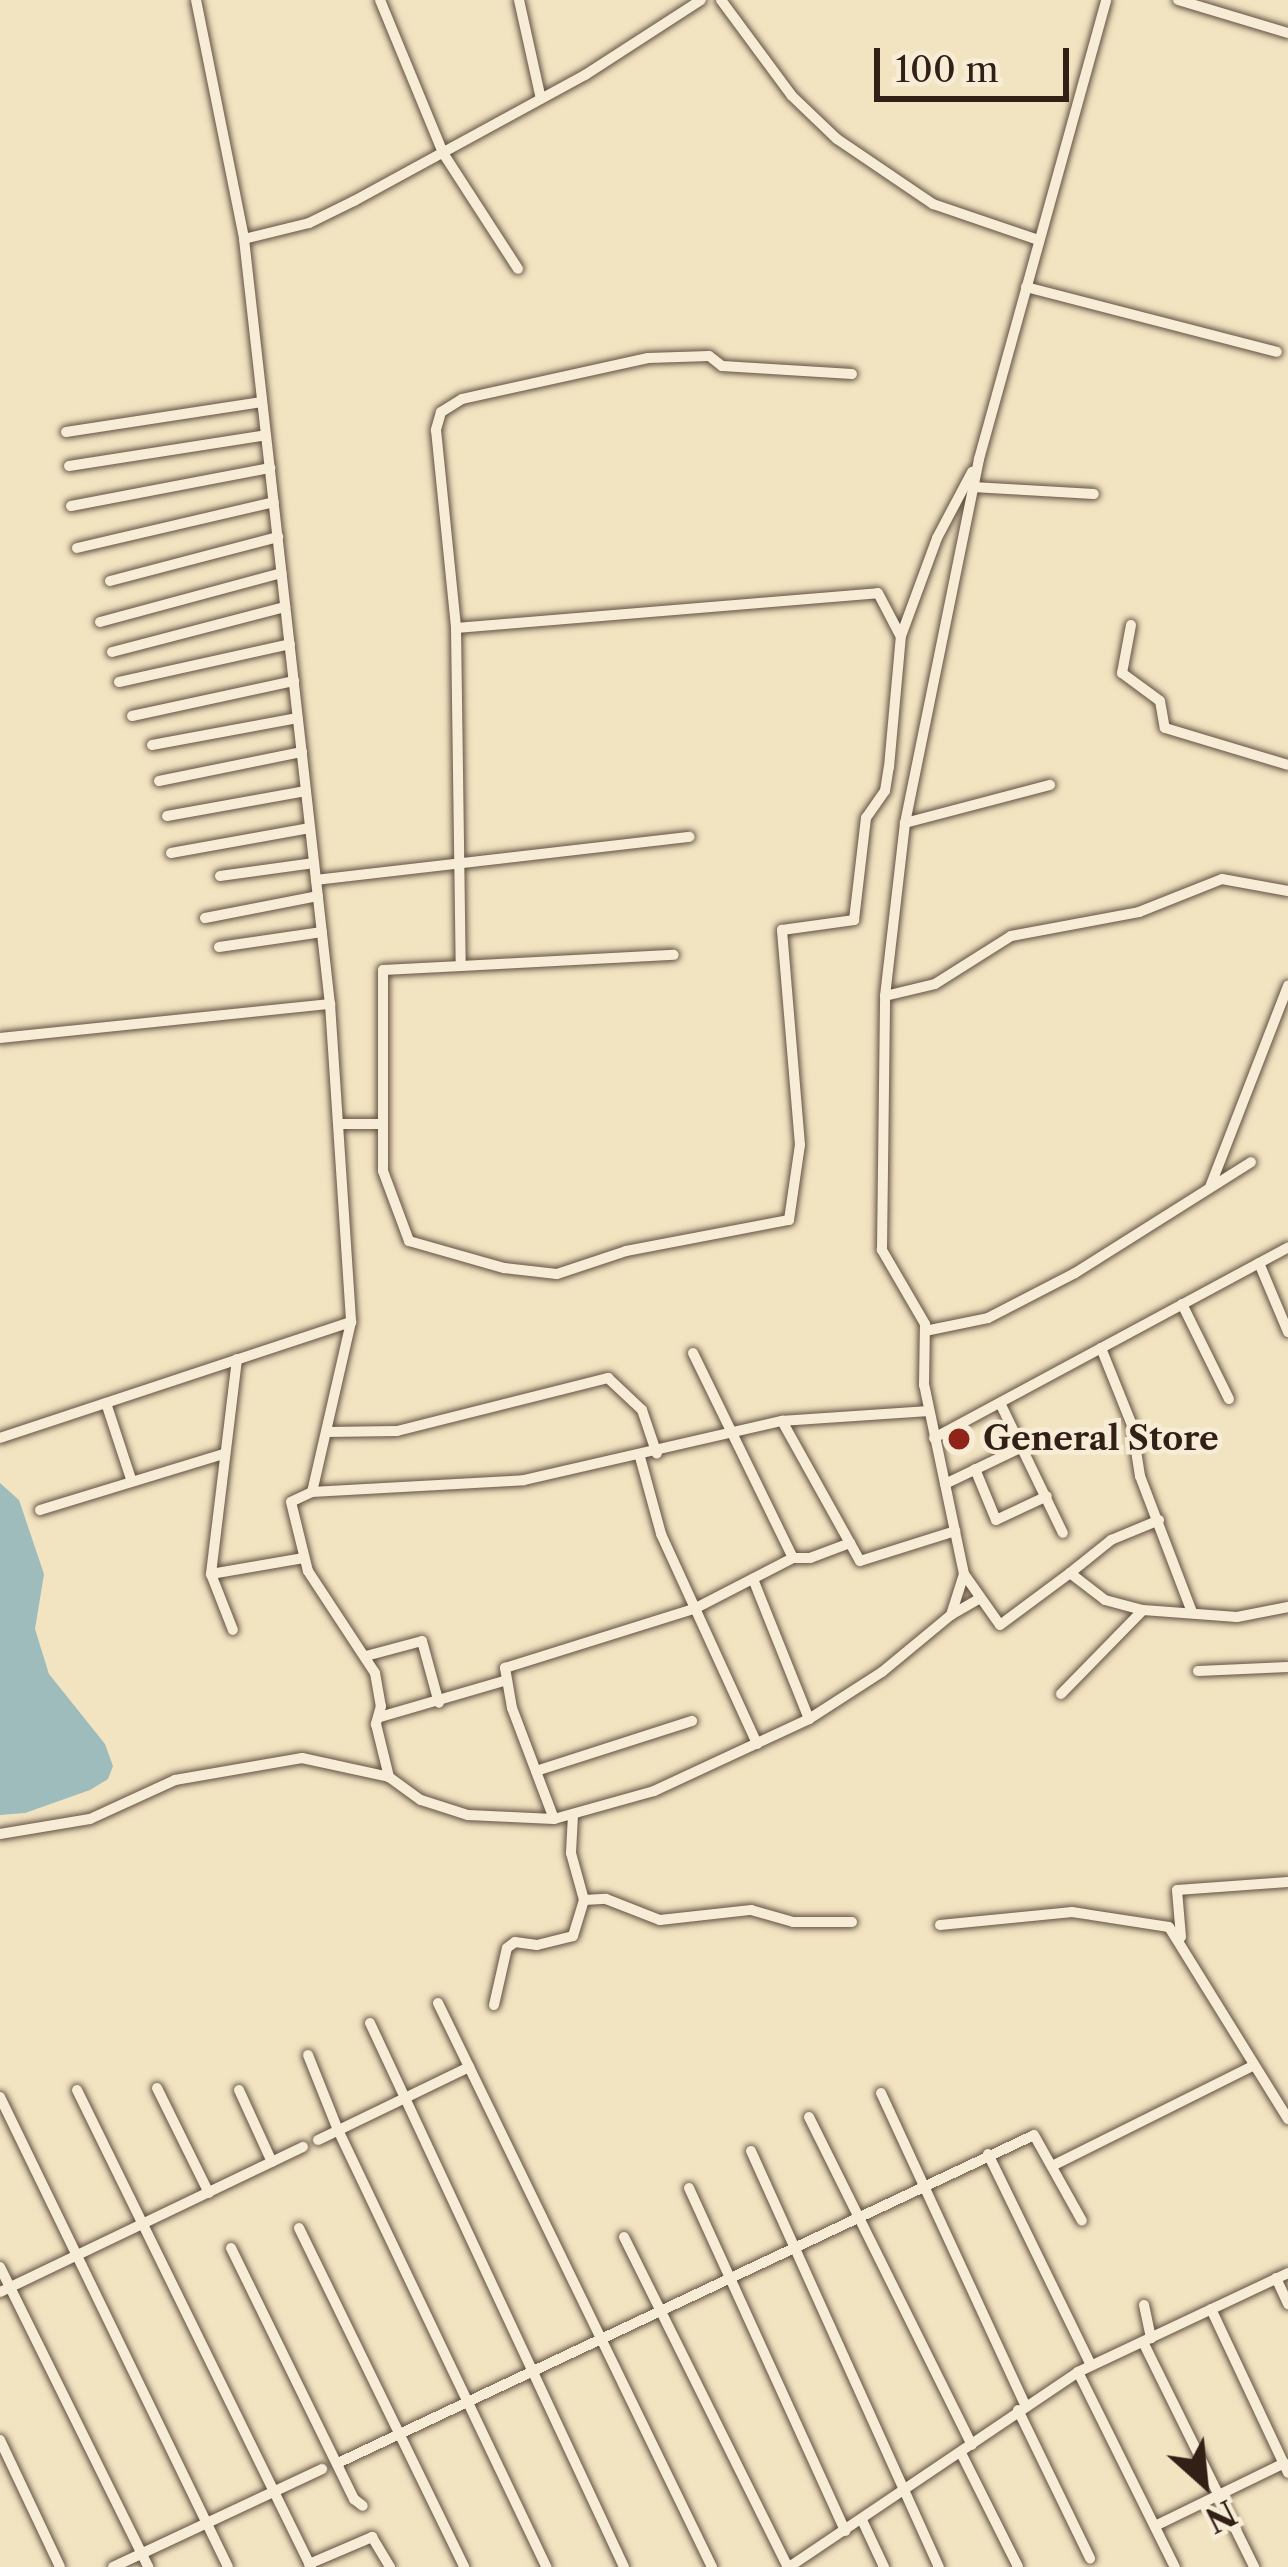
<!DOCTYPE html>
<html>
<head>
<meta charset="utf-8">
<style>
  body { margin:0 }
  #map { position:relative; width:1288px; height:2567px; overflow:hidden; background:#f2e3c1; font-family:"Libre Caslon Text",serif }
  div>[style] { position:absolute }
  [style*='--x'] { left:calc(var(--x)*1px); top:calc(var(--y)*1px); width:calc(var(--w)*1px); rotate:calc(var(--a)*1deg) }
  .water>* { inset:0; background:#9fbcbc }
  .roads { filter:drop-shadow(0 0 3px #625142) drop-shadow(0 0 3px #625142) }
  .street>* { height:10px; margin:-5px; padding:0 5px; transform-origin:5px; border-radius:5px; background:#f7edd7 }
  .dots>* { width:33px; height:33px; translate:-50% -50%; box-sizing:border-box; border:6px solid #f7edd7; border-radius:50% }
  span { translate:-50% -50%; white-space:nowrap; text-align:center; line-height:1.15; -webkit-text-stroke:9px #f7edd7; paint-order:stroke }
  .poi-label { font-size:33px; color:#322017; font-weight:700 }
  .left { translate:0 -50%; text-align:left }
  .north { position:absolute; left:1144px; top:2423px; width:120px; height:120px; -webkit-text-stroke:9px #f7edd7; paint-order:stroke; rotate:153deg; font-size:33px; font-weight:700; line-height:48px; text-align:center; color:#322017 }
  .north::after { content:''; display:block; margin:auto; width:42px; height:54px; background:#322017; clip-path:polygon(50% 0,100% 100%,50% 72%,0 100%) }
  .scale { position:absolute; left:874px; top:48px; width:195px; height:54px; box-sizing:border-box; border:6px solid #322017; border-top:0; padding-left:15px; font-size:36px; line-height:42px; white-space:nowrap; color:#322017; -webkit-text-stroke:9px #f7edd7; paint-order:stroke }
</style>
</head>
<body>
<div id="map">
  <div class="water">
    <div style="clip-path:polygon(0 1483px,19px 1500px,44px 1574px,35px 1629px,49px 1674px,105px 1744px,113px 1766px,108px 1779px,90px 1790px,25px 1813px,0 1815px)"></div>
  </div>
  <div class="roads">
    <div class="street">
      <div style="--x:196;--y:0;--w:244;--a:78.6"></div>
      <div style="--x:244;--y:239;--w:770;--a:83.59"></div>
      <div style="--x:330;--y:1004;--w:319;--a:86.2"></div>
      <div style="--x:351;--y:1322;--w:174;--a:102.9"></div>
      <div style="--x:312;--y:1492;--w:23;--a:155"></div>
      <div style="--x:291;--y:1502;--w:71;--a:76.2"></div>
      <div style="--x:308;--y:1571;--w:122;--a:56.7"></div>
      <div style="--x:375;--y:1673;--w:34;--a:80"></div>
      <div style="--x:381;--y:1706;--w:19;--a:106"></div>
      <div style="--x:376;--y:1724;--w:55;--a:76.2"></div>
      <div style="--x:380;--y:0;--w:165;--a:67.6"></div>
      <div style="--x:443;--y:153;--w:138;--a:57.1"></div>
      <div style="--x:519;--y:0;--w:101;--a:77.5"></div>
      <div style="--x:721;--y:0;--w:119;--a:53.5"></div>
      <div style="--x:792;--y:96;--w:62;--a:43.7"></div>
      <div style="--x:837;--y:139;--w:116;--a:34.1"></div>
      <div style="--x:933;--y:204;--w:111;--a:18.9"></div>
      <div style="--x:1178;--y:0;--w:115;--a:16.7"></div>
      <div style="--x:244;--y:239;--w:67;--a:-13.8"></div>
      <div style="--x:309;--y:223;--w:50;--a:-26.1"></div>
      <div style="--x:354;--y:201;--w:263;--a:-28.6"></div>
      <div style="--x:585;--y:75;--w:138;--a:-32.9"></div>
      <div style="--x:1026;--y:287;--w:259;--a:14.5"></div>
      <div style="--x:852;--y:374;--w:130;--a:-176.5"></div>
      <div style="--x:722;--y:366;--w:16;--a:-142"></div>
      <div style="--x:709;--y:356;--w:61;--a:178.1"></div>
      <div style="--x:648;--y:358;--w:190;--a:167.6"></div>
      <div style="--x:462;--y:399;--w:25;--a:148"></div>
      <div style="--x:441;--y:412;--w:19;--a:106"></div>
      <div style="--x:436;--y:430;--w:199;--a:84.2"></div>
      <div style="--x:456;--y:628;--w:338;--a:89.2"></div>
      <div style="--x:461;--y:966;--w:78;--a:177.1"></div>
      <div style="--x:383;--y:970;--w:201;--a:90"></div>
      <div style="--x:383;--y:1171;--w:75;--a:69.6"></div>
      <div style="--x:409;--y:1241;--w:99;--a:15.9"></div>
      <div style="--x:504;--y:1268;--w:53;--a:6.5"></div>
      <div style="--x:557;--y:1274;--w:73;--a:-18.4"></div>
      <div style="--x:626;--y:1251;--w:166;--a:-10.8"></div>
      <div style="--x:789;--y:1220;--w:76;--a:-81.7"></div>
      <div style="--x:800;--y:1145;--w:216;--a:-94.8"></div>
      <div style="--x:782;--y:930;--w:73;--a:-7.9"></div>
      <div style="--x:854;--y:920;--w:103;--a:-83.3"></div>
      <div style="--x:866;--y:818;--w:33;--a:-55"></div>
      <div style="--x:885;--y:791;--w:24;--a:-81"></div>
      <div style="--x:889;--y:767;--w:132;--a:-84.8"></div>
      <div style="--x:901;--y:636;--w:104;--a:-69.8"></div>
      <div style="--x:937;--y:538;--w:75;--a:-62.1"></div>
      <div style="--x:66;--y:432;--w:198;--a:-8.7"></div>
      <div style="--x:69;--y:466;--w:199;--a:-8.9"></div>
      <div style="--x:973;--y:487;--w:121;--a:3.3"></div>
      <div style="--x:71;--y:506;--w:203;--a:-10.8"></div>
      <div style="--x:77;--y:548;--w:202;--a:-13.1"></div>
      <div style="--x:110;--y:581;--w:174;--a:-14.7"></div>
      <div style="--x:100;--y:622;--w:188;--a:-15.1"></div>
      <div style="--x:1131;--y:625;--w:49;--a:100.6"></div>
      <div style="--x:1122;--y:673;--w:47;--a:36.4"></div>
      <div style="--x:1160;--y:701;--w:27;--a:80"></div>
      <div style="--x:1165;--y:728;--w:128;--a:16.7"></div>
      <div style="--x:456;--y:628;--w:423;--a:-4.7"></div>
      <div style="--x:878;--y:593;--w:47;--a:62.4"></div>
      <div style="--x:112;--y:652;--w:179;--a:-14.6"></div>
      <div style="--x:119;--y:682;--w:175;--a:-12.5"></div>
      <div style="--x:132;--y:716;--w:166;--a:-12.2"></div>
      <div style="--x:152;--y:745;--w:148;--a:-10.5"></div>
      <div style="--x:159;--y:781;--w:146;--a:-11.5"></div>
      <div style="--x:167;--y:816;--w:141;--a:-10.2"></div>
      <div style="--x:905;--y:823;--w:150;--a:-14.7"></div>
      <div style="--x:171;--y:853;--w:141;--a:-10.2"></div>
      <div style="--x:220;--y:876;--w:95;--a:-7.9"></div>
      <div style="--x:316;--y:880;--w:376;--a:-6.6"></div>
      <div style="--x:205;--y:918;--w:115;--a:-11"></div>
      <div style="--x:219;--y:947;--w:104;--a:-8.3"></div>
      <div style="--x:461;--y:966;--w:213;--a:-3"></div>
      <div style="--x:885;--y:996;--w:51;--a:-13.5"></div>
      <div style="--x:935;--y:984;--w:90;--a:-32.3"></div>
      <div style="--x:1011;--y:936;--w:130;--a:-10.6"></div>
      <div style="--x:1139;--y:912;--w:89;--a:-21.7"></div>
      <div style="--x:1222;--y:879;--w:67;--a:10.3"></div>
      <div style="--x:0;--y:1038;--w:332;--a:-5.9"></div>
      <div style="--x:338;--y:1124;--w:45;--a:0"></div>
      <div style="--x:1210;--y:1187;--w:216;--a:-68.8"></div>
      <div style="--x:1259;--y:1263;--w:75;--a:67.2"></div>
      <div style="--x:1182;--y:1304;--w:106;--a:63.7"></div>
      <div style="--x:925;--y:1331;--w:64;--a:-11.7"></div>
      <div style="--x:988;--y:1318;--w:98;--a:-27.3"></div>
      <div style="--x:1075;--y:1273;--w:208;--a:-32.2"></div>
      <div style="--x:1101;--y:1348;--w:83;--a:68.1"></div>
      <div style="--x:1132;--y:1425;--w:52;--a:81.1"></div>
      <div style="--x:1140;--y:1476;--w:146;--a:69.1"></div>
      <div style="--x:693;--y:1353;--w:228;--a:64"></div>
      <div style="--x:237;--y:1359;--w:217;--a:96.9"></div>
      <div style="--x:211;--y:1574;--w:94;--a:-9.8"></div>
      <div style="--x:106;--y:1403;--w:80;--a:71.8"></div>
      <div style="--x:1001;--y:1405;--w:142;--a:64.2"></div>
      <div style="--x:782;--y:1421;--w:160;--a:60.9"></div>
      <div style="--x:860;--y:1561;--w:100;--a:-17.5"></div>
      <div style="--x:326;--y:1432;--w:71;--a:-0.8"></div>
      <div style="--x:397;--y:1431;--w:218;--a:-14.1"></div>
      <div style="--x:608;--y:1378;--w:47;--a:43.3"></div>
      <div style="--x:642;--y:1410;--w:46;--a:71.2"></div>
      <div style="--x:0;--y:1438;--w:370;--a:-18.3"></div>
      <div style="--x:934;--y:1438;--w:402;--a:-28.3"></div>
      <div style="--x:640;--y:1457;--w:80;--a:74.7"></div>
      <div style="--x:661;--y:1534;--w:231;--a:65.4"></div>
      <div style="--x:975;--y:1469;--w:55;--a:67.6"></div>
      <div style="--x:996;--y:1520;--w:56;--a:-25.2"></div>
      <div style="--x:945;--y:1484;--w:85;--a:-25.7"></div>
      <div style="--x:312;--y:1492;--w:212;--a:-3.2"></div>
      <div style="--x:524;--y:1480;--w:265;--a:-12.9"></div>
      <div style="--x:782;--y:1421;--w:146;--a:-3.9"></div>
      <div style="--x:40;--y:1510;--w:191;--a:-17"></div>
      <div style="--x:1070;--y:1573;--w:53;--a:-38.8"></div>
      <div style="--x:1111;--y:1540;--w:52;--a:-22.6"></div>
      <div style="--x:211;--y:1574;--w:60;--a:68.6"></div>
      <div style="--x:964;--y:1574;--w:62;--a:54.8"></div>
      <div style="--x:1000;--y:1625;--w:87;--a:-36.6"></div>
      <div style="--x:1070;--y:1573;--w:44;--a:37.6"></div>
      <div style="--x:1105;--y:1600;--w:39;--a:15"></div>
      <div style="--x:1143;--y:1610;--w:94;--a:4.3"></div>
      <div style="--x:1237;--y:1617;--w:52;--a:-11.1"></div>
      <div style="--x:753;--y:1579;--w:151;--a:68.2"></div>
      <div style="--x:951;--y:1615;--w:34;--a:-30"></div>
      <div style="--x:366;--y:1656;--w:58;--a:-15"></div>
      <div style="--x:422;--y:1641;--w:64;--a:74.7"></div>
      <div style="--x:1198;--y:1671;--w:90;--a:-2.5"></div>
      <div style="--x:1061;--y:1694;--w:117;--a:-45.7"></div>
      <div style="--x:380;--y:1717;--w:132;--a:-16.2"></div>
      <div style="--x:536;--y:1771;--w:164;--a:-17.8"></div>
      <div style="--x:554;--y:1819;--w:119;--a:-110.7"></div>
      <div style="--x:512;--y:1708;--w:41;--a:-99.9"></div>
      <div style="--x:505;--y:1668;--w:200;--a:-17.4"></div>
      <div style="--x:696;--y:1608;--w:109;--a:-27.3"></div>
      <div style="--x:793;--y:1558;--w:17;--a:0"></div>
      <div style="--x:810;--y:1558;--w:43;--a:-20.6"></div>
      <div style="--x:0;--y:1834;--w:91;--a:-9.5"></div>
      <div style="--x:90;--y:1819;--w:94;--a:-24.6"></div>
      <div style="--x:175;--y:1780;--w:129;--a:-9.8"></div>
      <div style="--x:302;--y:1758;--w:89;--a:12.3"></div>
      <div style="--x:389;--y:1777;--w:39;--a:36"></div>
      <div style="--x:421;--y:1800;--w:49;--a:17.7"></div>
      <div style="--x:468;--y:1815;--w:86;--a:2.7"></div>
      <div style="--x:554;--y:1819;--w:104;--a:-15.6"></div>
      <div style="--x:654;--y:1791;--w:171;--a:-24.9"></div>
      <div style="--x:809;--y:1719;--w:87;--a:-32.8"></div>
      <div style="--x:882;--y:1672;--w:89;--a:-39.6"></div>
      <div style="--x:951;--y:1615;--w:43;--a:-72.4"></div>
      <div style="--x:964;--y:1574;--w:193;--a:-101.9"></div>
      <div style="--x:924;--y:1385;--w:61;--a:-89.1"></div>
      <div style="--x:925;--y:1324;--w:86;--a:-120.2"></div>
      <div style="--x:882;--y:1250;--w:254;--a:-89.3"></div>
      <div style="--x:885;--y:996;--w:174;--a:-83.4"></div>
      <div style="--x:905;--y:823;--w:371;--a:-78.5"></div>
      <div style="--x:979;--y:459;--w:476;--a:-74.5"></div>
      <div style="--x:584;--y:1900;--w:22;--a:-3"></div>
      <div style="--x:606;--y:1899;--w:58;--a:21.3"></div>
      <div style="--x:660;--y:1920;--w:92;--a:-6.3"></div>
      <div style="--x:751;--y:1910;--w:44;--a:15.9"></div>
      <div style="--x:793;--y:1922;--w:59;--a:0"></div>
      <div style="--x:940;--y:1925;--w:133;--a:-5.6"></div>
      <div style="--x:1072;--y:1912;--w:98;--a:8.8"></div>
      <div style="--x:1169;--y:1927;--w:226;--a:58.2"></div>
      <div style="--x:1181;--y:1937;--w:47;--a:-94.9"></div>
      <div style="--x:1177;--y:1890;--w:111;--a:-4.1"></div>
      <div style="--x:438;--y:2003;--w:627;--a:64.09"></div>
      <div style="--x:494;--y:2005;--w:58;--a:-77.2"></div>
      <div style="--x:507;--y:1948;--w:10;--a:-37"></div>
      <div style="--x:515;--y:1942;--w:22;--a:8"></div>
      <div style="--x:537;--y:1945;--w:37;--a:-14"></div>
      <div style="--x:573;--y:1936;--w:38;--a:-73"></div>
      <div style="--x:584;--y:1900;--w:49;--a:-105.5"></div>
      <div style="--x:571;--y:1853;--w:39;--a:-87"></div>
      <div style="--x:370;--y:2023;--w:600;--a:64.97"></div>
      <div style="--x:308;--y:2055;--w:81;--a:68.2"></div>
      <div style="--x:338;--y:2130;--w:484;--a:64.5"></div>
      <div style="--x:157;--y:2088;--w:117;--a:63.7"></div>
      <div style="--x:77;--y:2090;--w:531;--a:63.87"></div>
      <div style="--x:239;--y:2090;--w:79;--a:65.4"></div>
      <div style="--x:881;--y:2093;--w:344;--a:65.2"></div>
      <div style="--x:0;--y:2097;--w:522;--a:64.12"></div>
      <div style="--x:809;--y:2117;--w:366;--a:63.6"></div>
      <div style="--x:318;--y:2140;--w:168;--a:-25.8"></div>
      <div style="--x:751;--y:2151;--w:457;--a:65.7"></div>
      <div style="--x:988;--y:2154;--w:235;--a:64"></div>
      <div style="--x:1052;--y:2166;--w:225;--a:-26.5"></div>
      <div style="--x:689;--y:2188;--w:377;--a:65.5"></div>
      <div style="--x:299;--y:2228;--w:377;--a:64"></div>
      <div style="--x:624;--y:2237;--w:369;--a:63.6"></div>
      <div style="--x:231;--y:2248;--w:280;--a:63.9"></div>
      <div style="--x:354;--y:2499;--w:11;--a:38"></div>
      <div style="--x:0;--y:2267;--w:335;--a:63.7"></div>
      <div style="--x:1276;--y:2278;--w:29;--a:65"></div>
      <div style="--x:0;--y:2292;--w:336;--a:-25.6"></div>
      <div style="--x:1144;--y:2305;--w:34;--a:78"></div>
      <div style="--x:1211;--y:2309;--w:181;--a:64.8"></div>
      <div style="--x:1143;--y:2342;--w:251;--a:63.7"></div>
      <div style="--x:1078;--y:2372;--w:218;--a:63.6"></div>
      <div style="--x:1018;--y:2410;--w:165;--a:64.1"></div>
      <div style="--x:0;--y:2440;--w:140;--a:64.7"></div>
      <div style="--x:961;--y:2453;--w:127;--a:63.4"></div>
      <div style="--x:338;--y:2463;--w:769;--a:-25.23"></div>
      <div style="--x:1034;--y:2135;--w:98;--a:60.8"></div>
      <div style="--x:862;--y:2520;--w:52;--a:64.9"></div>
      <div style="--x:1155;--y:2526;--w:144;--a:-25.9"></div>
      <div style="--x:309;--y:2564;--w:69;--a:-23.2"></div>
      <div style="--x:372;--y:2537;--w:35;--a:59"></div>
      <div style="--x:113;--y:2567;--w:231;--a:-25.1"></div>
      <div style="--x:789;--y:2567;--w:349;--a:-34"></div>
      <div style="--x:1078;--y:2372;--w:232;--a:-25.2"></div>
    </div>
  </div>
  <div class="dots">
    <div style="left:959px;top:1439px;background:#8f2418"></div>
  </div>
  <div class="poi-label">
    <span class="left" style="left:983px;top:1439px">General Store</span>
  </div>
  <div class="north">N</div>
  <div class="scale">100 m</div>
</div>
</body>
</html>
